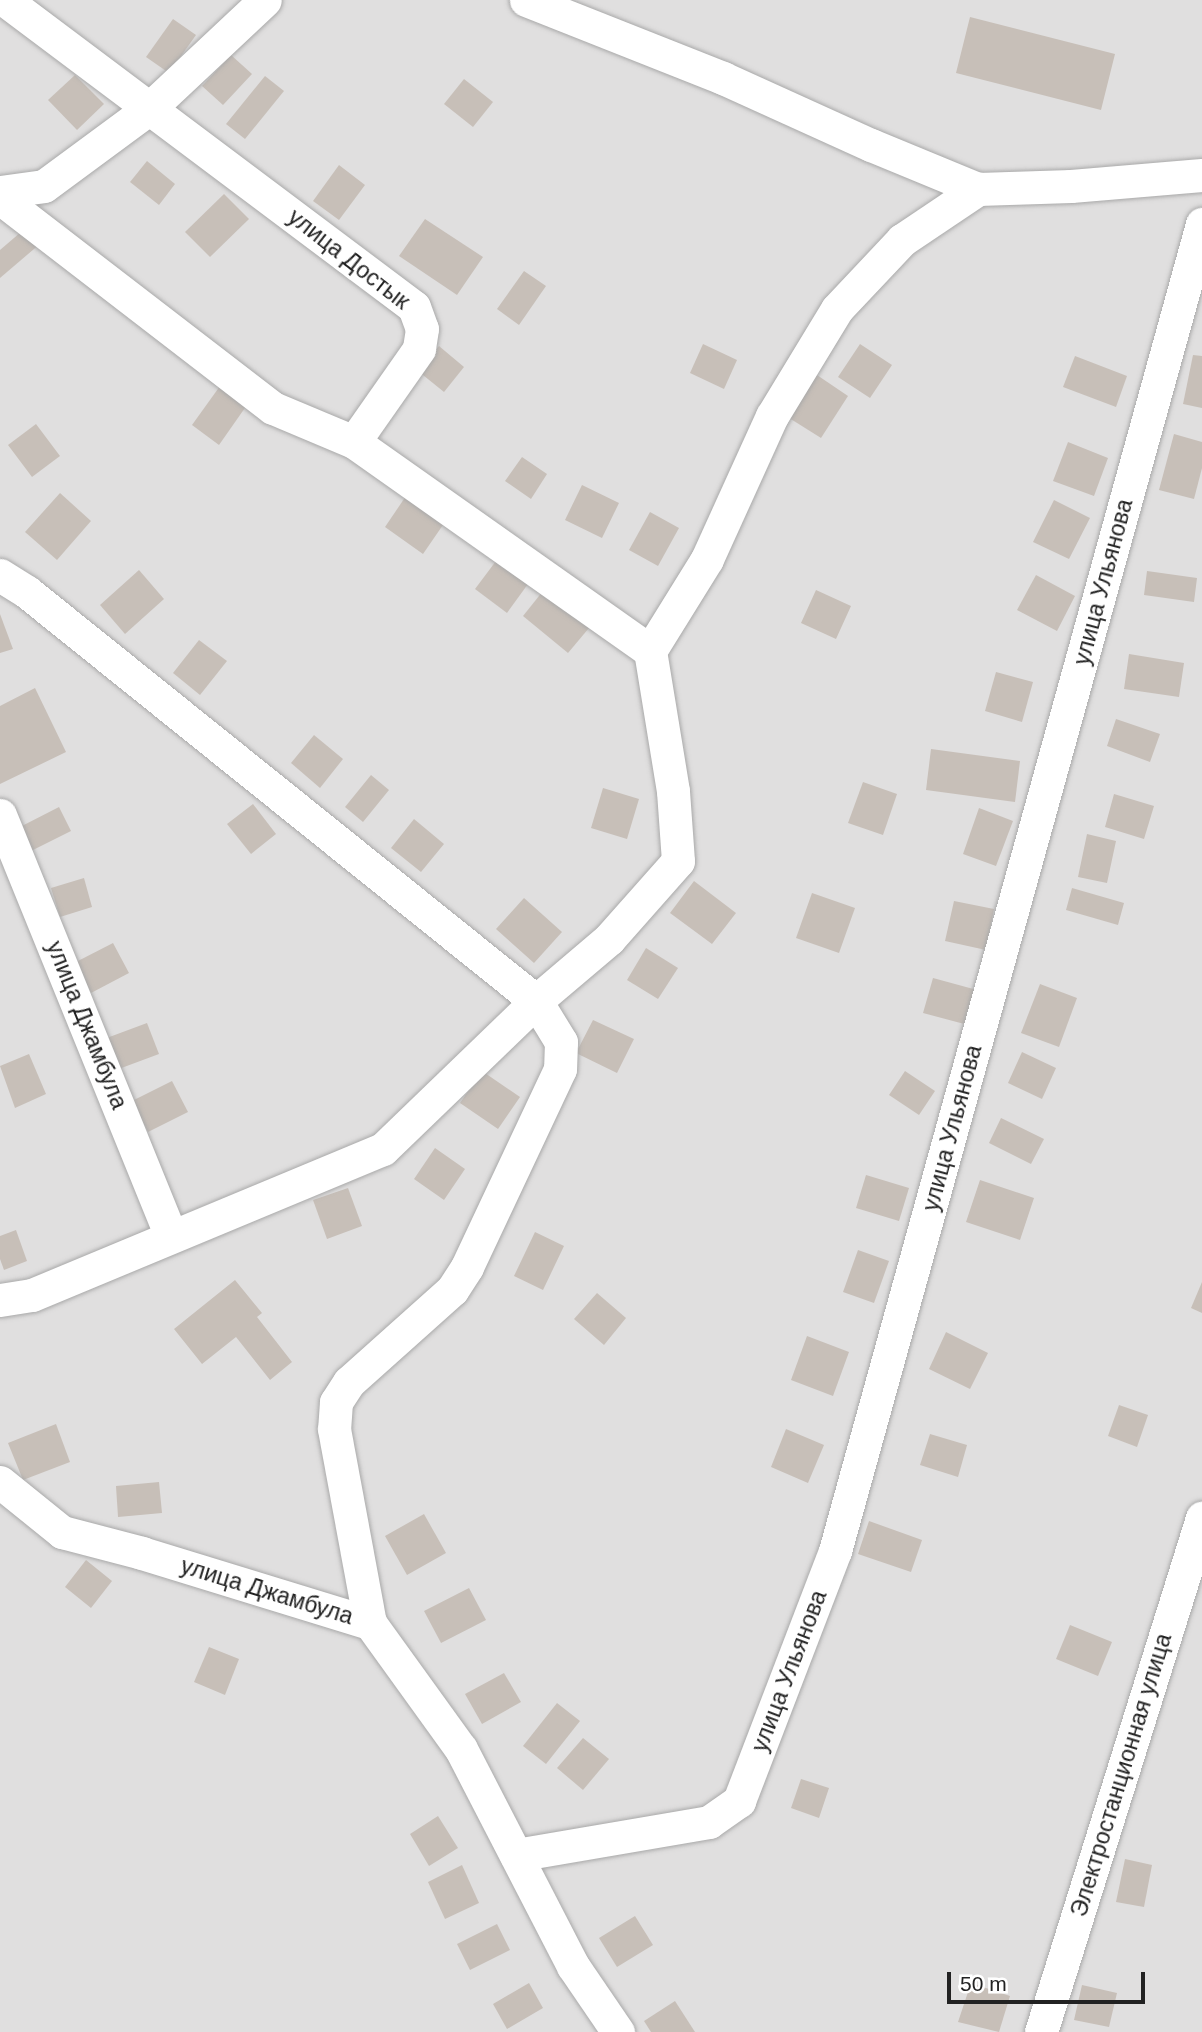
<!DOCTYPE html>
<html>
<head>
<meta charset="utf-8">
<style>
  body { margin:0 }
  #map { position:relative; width:1202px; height:2032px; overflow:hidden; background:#f2efe9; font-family:Helvetica,sans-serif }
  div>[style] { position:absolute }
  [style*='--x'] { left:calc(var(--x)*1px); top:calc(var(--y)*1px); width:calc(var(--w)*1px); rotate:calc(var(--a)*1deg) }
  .residential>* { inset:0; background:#e0dfdf }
  .building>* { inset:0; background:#c7bfb8 }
  .roads { filter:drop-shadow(0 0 2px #a9a9a9) drop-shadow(0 0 2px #a9a9a9) }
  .minor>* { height:33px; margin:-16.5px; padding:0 16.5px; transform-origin:16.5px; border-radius:16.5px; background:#fff }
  span { translate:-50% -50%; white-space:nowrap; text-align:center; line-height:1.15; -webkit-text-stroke:5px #fff; paint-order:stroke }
  .street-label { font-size:23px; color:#222 }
  .scale { position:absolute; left:947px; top:1972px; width:198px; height:32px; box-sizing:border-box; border:4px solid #222; border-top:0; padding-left:9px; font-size:21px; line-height:24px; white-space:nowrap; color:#222; -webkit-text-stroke:5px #fff; paint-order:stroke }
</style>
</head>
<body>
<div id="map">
  <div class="residential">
    <div style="clip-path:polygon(0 0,1202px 0,1202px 2032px,0 2032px)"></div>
  </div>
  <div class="building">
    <div style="clip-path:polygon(970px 17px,1115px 54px,1101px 110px,956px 73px)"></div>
    <div style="clip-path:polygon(173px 19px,196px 35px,169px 73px,146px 57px)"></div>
    <div style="clip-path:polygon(231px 55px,252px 74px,223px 105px,202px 86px)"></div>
    <div style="clip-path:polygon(75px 75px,104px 104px,77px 130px,48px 100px)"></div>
    <div style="clip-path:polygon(265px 76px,284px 91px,245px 139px,226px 124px)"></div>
    <div style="clip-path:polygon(464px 79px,493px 102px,473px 127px,444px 104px)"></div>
    <div style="clip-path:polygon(147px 161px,175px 184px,159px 205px,130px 182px)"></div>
    <div style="clip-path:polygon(339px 165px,365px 185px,339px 220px,313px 201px)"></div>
    <div style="clip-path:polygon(224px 194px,249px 219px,210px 257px,185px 232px)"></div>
    <div style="clip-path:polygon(425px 219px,483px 257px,457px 295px,399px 256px)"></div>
    <div style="clip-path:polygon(28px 226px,41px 243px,0 278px,0 250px)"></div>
    <div style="clip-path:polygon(524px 271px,546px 286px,519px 325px,497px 309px)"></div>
    <div style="clip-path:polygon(703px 344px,737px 360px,724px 389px,690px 373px)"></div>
    <div style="clip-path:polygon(860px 344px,892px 365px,870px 398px,838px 377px)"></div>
    <div style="clip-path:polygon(439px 346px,464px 367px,444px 392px,418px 371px)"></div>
    <div style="clip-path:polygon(1193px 355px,1202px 356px,1202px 408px,1183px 404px)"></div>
    <div style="clip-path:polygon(1075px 356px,1127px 376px,1116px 407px,1063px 387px)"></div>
    <div style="clip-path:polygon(814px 373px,848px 396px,821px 438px,786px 416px)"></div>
    <div style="clip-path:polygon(220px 386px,247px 405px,219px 445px,192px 425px)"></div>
    <div style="clip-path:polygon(36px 424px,60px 456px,32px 477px,8px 445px)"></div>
    <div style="clip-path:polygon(1174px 434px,1202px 442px,1202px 468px,1194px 499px,1159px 490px)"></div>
    <div style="clip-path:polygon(1068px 442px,1108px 458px,1094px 496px,1053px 481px)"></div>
    <div style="clip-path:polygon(522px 457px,547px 474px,531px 499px,505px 481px)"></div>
    <div style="clip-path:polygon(582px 485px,619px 503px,602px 538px,565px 520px)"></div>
    <div style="clip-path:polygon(60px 493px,91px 521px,57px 560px,25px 532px)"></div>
    <div style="clip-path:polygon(406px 496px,445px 522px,423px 554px,385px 527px)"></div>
    <div style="clip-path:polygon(1054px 500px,1090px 518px,1069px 559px,1033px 542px)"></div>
    <div style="clip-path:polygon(650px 512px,679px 528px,658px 566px,629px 550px)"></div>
    <div style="clip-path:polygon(496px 561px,528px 584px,507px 613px,475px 589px)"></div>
    <div style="clip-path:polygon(139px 570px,164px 599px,125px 634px,100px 605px)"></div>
    <div style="clip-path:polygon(1147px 571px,1197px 578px,1194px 602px,1144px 595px)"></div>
    <div style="clip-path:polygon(1036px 575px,1075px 596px,1057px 631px,1017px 610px)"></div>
    <div style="clip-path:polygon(816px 590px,851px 606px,836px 639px,801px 623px)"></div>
    <div style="clip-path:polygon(543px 591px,589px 628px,568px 653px,523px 616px)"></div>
    <div style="clip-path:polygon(0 614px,13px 649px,0 653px)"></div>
    <div style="clip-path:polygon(199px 640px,227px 661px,200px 695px,173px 673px)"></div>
    <div style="clip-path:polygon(1129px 654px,1184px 663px,1179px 697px,1124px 689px)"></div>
    <div style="clip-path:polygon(996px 672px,1033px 682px,1022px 722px,985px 711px)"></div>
    <div style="clip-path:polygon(35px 688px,66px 752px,0 784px,0 706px)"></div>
    <div style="clip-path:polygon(1116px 719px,1160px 734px,1150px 762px,1107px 746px)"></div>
    <div style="clip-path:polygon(314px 735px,343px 759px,320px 788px,291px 763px)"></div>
    <div style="clip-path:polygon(931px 749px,1020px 761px,1015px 802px,926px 790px)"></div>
    <div style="clip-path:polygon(371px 775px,389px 790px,363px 822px,345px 807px)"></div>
    <div style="clip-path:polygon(863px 782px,897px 794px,883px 835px,848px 823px)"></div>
    <div style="clip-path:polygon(603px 788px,639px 799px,627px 839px,591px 828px)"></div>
    <div style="clip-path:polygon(1114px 794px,1154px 806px,1144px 839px,1105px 827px)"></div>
    <div style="clip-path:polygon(253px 804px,276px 834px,251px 854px,227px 824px)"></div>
    <div style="clip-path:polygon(59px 807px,71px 831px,31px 851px,18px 828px)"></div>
    <div style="clip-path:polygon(979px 808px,1013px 821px,996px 866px,963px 854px)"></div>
    <div style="clip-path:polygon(414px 819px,444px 844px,421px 872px,391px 848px)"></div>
    <div style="clip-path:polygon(1087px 834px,1116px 841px,1107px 883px,1078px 877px)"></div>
    <div style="clip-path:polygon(84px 878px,92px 907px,60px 917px,51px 888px)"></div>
    <div style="clip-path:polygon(694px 881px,736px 913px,712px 944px,670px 913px)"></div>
    <div style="clip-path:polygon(1072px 888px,1124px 903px,1118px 925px,1066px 910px)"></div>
    <div style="clip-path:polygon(812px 893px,855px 908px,839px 953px,796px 938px)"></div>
    <div style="clip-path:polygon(524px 898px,562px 932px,534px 963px,496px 929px)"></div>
    <div style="clip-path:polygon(954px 901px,994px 909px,986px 950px,945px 941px)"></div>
    <div style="clip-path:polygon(113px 943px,129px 973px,91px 993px,76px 962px)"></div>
    <div style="clip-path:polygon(646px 948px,678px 968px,658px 999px,627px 980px)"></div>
    <div style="clip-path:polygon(933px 978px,977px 990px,968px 1025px,923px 1013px)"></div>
    <div style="clip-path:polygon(1040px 984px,1077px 998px,1059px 1047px,1021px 1033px)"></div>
    <div style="clip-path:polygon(593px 1020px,634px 1039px,617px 1073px,576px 1053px)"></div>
    <div style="clip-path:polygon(147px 1023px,159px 1054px,116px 1070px,104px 1039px)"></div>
    <div style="clip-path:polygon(1022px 1052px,1056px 1068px,1042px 1099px,1008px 1083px)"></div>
    <div style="clip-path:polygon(29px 1054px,46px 1094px,15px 1108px,0 1066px)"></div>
    <div style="clip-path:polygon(482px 1071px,520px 1097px,498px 1129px,460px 1103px)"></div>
    <div style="clip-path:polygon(905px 1071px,935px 1091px,919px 1115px,889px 1095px)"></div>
    <div style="clip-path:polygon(172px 1081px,188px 1112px,148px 1132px,132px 1101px)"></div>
    <div style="clip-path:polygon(1001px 1118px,1044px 1139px,1031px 1164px,989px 1143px)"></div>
    <div style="clip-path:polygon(435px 1148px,465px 1169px,444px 1200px,414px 1179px)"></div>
    <div style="clip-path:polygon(866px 1175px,909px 1188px,899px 1221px,856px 1208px)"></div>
    <div style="clip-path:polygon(980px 1180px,1034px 1198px,1020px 1240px,966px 1222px)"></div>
    <div style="clip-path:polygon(348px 1188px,362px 1226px,327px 1239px,313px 1200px)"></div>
    <div style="clip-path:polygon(16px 1230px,27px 1261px,4px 1270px,0 1259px,0 1236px)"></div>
    <div style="clip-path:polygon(535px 1232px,564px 1246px,543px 1290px,514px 1276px)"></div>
    <div style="clip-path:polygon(858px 1250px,889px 1261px,874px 1303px,843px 1292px)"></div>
    <div style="clip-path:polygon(235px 1280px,262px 1313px,257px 1317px,292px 1362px,270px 1380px,236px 1337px,202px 1364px,174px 1329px)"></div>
    <div style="clip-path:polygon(1202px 1282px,1202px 1313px,1191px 1308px)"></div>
    <div style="clip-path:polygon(597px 1293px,626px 1318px,604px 1345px,574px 1319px)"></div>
    <div style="clip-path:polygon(946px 1332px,988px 1353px,970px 1389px,929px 1369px)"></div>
    <div style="clip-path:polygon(807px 1336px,849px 1352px,833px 1396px,791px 1380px)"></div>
    <div style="clip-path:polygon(1119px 1405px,1148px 1415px,1137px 1447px,1108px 1436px)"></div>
    <div style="clip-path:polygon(56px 1424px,70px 1462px,23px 1480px,8px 1443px)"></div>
    <div style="clip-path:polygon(786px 1429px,824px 1445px,808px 1483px,771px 1467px)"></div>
    <div style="clip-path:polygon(930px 1434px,967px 1445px,958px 1477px,920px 1465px)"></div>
    <div style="clip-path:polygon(159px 1482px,162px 1513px,118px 1517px,116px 1486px)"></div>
    <div style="clip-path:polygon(424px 1514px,446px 1553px,407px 1575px,385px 1536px)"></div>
    <div style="clip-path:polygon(869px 1521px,922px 1540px,911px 1572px,858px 1554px)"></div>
    <div style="clip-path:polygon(86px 1560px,112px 1581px,91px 1608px,65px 1587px)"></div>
    <div style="clip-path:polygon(469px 1588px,486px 1620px,441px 1643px,424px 1611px)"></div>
    <div style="clip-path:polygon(1070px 1625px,1112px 1642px,1098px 1676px,1056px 1659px)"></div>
    <div style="clip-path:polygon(209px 1647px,239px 1659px,225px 1695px,194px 1682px)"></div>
    <div style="clip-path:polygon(504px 1673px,521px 1702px,482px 1724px,465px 1694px)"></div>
    <div style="clip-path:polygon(557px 1703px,580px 1721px,546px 1764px,523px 1746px)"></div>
    <div style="clip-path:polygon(583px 1738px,609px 1759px,583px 1790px,557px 1768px)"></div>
    <div style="clip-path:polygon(801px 1779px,829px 1788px,819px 1818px,791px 1808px)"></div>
    <div style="clip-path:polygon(438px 1816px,458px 1848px,429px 1866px,410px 1834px)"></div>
    <div style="clip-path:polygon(1125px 1859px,1152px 1865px,1144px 1907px,1116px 1902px)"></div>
    <div style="clip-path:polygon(462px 1865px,479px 1903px,445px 1919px,428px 1882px)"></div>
    <div style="clip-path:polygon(635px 1916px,653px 1945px,617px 1967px,599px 1938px)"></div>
    <div style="clip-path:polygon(497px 1924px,510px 1950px,470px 1970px,457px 1944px)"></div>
    <div style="clip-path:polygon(529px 1983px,543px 2008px,507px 2029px,493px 2004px)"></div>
    <div style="clip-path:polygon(971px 1983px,1010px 1996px,999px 2032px,958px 2022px)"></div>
    <div style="clip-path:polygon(1082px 1985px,1117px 1993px,1109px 2027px,1074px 2020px)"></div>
    <div style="clip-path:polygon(675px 2001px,695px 2032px,651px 2032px,644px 2021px)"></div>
  </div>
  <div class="roads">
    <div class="minor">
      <div style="--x:5;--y:0;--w:511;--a:36.89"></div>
      <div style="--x:414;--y:307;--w:23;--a:70"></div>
      <div style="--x:422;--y:329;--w:20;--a:99"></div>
      <div style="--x:419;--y:349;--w:113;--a:125"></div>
      <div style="--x:354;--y:442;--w:362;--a:35.2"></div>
      <div style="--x:526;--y:0;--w:212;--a:21.6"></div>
      <div style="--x:723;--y:78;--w:162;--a:24.4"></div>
      <div style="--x:871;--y:145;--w:116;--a:22.4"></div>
      <div style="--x:978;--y:189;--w:93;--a:-1.8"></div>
      <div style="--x:1071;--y:186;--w:131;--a:-4.8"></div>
      <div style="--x:0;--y:192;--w:44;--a:-7.8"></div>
      <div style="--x:44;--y:186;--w:133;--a:-36.4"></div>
      <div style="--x:151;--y:107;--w:156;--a:-43.2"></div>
      <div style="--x:0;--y:198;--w:344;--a:37.6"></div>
      <div style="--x:273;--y:408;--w:88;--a:22.8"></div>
      <div style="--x:0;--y:575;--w:32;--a:32"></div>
      <div style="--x:27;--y:592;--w:653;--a:38.78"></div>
      <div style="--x:536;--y:1001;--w:48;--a:58.6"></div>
      <div style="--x:561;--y:1042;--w:27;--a:92"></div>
      <div style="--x:560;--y:1069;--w:219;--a:115.2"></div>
      <div style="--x:467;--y:1267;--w:27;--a:123"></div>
      <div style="--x:452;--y:1290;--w:138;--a:138.2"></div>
      <div style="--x:349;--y:1382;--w:24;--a:123"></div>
      <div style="--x:336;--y:1402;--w:27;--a:94"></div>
      <div style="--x:334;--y:1429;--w:197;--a:79.5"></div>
      <div style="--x:0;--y:815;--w:454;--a:67.9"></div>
      <div style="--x:0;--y:1300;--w:32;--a:-9"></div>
      <div style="--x:32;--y:1295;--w:380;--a:-22.6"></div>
      <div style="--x:383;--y:1149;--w:213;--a:-44"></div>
      <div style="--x:536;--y:1001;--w:96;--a:-40.3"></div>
      <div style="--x:609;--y:939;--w:104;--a:-48.5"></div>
      <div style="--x:678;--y:861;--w:70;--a:-94.1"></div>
      <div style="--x:673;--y:791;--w:142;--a:-99.3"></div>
      <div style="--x:650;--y:651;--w:108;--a:-58.2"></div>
      <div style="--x:707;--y:559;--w:157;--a:-65.6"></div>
      <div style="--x:772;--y:416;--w:125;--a:-58.7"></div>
      <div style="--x:837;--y:309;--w:95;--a:-46.7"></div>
      <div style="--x:902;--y:240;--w:92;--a:-33.9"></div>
      <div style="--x:0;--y:1482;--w:80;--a:38.9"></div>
      <div style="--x:62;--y:1532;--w:83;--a:14.7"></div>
      <div style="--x:142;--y:1553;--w:239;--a:17.1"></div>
      <div style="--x:370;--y:1623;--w:155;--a:54.2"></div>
      <div style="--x:461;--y:1749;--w:244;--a:62.7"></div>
      <div style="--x:573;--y:1966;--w:80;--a:55.7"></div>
      <div style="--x:516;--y:1855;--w:196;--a:-9.7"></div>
      <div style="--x:709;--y:1822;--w:37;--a:-35"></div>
      <div style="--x:739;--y:1801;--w:268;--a:-69"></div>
      <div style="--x:835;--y:1551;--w:1377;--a:-74.54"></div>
      <div style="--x:1041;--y:2032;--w:539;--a:-72.61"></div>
    </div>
  </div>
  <div class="street-label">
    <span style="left:349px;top:259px;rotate:38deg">улица Достык</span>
    <span style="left:1103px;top:582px;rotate:-75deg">улица Ульянова</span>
    <span style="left:87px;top:1025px;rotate:68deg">улица Джамбула</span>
    <span style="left:952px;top:1128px;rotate:-75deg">улица Ульянова</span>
    <span style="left:267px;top:1591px;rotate:17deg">улица Джамбула</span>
    <span style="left:789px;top:1671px;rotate:-69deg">улица Ульянова</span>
    <span style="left:1121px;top:1775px;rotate:-73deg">Электростанционная улица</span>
  </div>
  <div class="scale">50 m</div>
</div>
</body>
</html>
